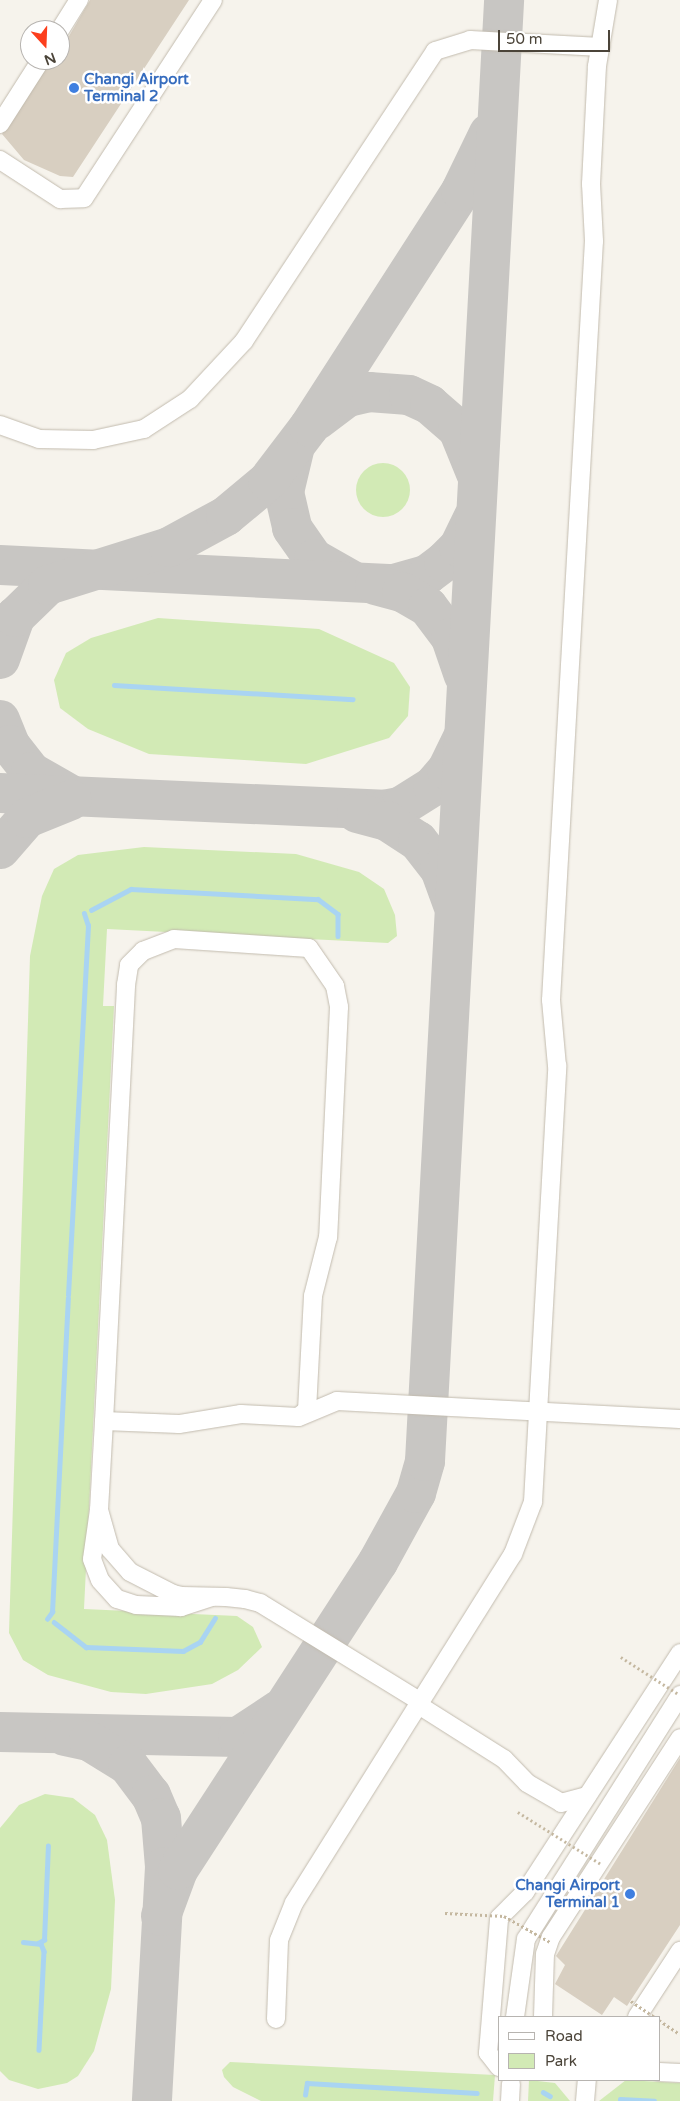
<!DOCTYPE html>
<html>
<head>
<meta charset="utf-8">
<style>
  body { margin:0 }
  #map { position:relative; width:680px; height:2101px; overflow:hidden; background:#f6f3ec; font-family:"Varela Round",sans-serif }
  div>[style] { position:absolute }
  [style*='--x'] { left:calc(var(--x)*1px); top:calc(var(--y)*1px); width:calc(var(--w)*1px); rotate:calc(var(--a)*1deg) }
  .green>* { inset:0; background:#d2eab5 }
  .round { border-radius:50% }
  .stream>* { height:4.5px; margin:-2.25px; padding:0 2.25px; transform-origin:2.25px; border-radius:2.25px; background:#a9d4f2 }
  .taxiway>* { height:40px; margin:-20px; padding:0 20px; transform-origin:20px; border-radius:20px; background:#c8c6c3 }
  .building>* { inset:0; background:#d8cfc1 }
  .path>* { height:2.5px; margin-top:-1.25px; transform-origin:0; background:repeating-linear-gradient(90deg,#c4b79f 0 2.5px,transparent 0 5px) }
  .roads { filter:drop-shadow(0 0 1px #c2bbae) drop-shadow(0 0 1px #c2bbae) }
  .minor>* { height:18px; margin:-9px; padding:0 9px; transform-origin:9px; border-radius:9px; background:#fff }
  .path-bridge>* { height:2.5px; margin-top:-1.25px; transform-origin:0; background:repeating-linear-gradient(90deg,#c4b79f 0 2.5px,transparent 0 5px) }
  .dots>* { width:14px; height:14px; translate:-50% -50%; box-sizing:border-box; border:2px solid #fff; border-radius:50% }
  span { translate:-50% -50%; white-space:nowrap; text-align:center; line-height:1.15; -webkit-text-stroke:5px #fff; paint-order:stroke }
  .shop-label { font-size:15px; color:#366cbe; font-weight:700 }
  .left { translate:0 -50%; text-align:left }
  .right { translate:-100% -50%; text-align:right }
  .legend { position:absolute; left:498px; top:2016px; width:162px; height:65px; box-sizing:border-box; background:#fff; border:1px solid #b7b4b0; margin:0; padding:6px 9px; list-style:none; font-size:15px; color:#4b4439 }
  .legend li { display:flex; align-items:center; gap:10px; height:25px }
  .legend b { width:25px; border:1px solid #b7b4b0 }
  .north { position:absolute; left:20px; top:20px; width:50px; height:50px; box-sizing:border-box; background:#fff; border:1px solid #b7b4b0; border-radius:50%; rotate:160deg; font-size:14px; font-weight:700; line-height:20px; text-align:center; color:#4b4439 }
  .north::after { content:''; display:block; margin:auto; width:18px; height:22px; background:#fc3f1d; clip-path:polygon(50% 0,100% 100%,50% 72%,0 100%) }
  .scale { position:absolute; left:498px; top:30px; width:112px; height:22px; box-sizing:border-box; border:2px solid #4b4439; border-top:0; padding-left:6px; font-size:15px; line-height:18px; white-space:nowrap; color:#4b4439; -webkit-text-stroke:4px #fff; paint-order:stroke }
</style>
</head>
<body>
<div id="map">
  <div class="green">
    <div class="round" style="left:356px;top:463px;width:54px;height:54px"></div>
    <div style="clip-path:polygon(158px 618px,319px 629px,394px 663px,410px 687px,408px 716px,389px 738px,306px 764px,149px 754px,88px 729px,60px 708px,54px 680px,66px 653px,91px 638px)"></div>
    <div style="clip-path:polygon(144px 847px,296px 854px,359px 872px,384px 889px,395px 915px,397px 936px,388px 943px,107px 929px,103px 1006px,114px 1006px,84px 1609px,237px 1616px,253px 1627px,262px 1647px,238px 1670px,212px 1684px,146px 1694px,111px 1692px,48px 1675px,23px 1660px,9px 1633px,30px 956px,42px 896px,54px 869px,78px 855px)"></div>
    <div style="clip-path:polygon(45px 1794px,73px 1798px,95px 1815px,107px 1840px,115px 1900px,111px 1989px,94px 2051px,78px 2076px,67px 2083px,38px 2089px,9px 2080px,0 2071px,0 1828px,19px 1805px)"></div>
    <div style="clip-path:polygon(230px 2062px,495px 2075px,493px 2101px,261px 2101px,233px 2087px,224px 2077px,222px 2070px)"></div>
    <div style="clip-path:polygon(529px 2080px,555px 2083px,570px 2101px,528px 2101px)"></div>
    <div style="clip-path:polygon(626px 2080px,680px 2083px,680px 2101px,599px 2101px)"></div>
  </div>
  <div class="stream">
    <div style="--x:114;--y:685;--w:239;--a:3.4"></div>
    <div style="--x:91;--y:910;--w:45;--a:-27.7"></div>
    <div style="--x:131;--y:889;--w:187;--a:3.1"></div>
    <div style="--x:318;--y:899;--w:25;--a:37"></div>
    <div style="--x:338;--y:914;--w:22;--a:90"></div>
    <div style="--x:68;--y:1295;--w:370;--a:-86.9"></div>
    <div style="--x:88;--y:926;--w:13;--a:-108"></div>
    <div style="--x:47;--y:1619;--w:9;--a:-54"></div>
    <div style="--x:52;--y:1612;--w:314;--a:-87.1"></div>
    <div style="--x:54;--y:1622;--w:41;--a:38"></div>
    <div style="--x:86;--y:1647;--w:97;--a:2.4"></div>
    <div style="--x:183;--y:1651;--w:19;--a:-28"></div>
    <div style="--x:200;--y:1642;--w:28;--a:-58"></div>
    <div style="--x:23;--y:1942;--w:18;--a:6"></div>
    <div style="--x:41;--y:1944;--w:8;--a:67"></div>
    <div style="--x:44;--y:1951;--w:99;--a:92.9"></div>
    <div style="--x:38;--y:1943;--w:7;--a:-27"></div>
    <div style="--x:44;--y:1940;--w:94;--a:-87.6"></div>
    <div style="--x:543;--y:2092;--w:8;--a:30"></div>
    <div style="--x:305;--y:2095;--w:12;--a:-81"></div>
    <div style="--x:307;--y:2083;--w:170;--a:3.4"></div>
    <div style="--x:620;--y:2099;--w:34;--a:3"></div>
  </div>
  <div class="taxiway">
    <div style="--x:317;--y:420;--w:39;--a:-37"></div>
    <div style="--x:348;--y:397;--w:22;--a:-13"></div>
    <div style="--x:369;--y:392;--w:40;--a:4.3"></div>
    <div style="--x:409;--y:395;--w:23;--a:25"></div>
    <div style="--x:430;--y:405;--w:37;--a:41"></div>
    <div style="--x:458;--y:429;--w:48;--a:67.8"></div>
    <div style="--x:294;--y:450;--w:43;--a:103.4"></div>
    <div style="--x:284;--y:492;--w:37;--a:77"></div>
    <div style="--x:292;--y:528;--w:38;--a:55"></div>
    <div style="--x:314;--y:559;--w:45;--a:29.4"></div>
    <div style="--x:0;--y:565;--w:394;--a:2.8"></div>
    <div style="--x:394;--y:584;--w:35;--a:-16"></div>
    <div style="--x:428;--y:574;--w:20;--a:-37"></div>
    <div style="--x:444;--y:562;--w:21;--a:-45"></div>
    <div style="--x:459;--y:547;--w:34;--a:-64"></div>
    <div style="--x:375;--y:585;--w:28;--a:15"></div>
    <div style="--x:402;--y:592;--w:30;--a:30"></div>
    <div style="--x:428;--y:607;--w:39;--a:53"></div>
    <div style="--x:451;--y:638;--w:39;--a:71"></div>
    <div style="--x:0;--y:659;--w:45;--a:-70.3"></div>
    <div style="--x:15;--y:617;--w:46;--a:-44.1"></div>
    <div style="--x:48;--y:585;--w:127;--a:-17.4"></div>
    <div style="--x:169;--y:547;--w:65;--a:-28.5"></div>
    <div style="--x:226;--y:516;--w:55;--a:-39.8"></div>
    <div style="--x:268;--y:481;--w:68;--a:-52.8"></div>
    <div style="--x:309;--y:427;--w:281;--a:-57.2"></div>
    <div style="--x:461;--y:191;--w:64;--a:-64.2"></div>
    <div style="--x:0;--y:720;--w:27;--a:68"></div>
    <div style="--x:10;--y:745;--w:34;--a:52"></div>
    <div style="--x:31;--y:772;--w:46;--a:29.9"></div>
    <div style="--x:0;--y:793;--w:384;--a:2.5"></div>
    <div style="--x:384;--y:810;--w:16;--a:-11"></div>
    <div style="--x:400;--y:807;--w:39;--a:-32"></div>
    <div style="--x:433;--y:786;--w:21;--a:-49"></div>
    <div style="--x:447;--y:770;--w:37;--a:-64"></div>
    <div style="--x:357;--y:813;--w:31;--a:15"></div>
    <div style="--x:387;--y:821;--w:37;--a:33"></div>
    <div style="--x:418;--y:841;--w:36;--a:52"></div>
    <div style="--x:440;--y:869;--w:37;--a:70"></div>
    <div style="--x:0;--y:849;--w:41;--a:-48.9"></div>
    <div style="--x:27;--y:818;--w:48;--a:-22.2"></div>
    <div style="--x:0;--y:1732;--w:238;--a:1.2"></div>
    <div style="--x:238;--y:1737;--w:49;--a:-33.4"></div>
    <div style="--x:65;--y:1736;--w:25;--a:12"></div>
    <div style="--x:89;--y:1741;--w:46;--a:31.6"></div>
    <div style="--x:128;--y:1765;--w:38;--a:53"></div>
    <div style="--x:151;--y:1795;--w:25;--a:67"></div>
    <div style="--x:161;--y:1818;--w:49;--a:85.3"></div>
    <div style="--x:165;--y:1867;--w:234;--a:93.2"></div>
    <div style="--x:161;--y:1916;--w:49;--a:-69.7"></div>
    <div style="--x:178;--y:1870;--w:367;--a:-57"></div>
    <div style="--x:378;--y:1562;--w:79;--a:-61.2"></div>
    <div style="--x:416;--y:1493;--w:33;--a:-74"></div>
    <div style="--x:425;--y:1461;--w:1463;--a:-86.9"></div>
  </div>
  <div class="building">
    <div style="clip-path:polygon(90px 0,189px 0,73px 177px,60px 176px,24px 160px,2px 134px,52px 60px,60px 60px,60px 41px,69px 36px)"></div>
    <div style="clip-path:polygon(680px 1758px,680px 1925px,627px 2006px,614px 1997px,602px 2015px,555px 1984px,565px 1965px,556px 1956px)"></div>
  </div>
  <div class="path">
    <div style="--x:659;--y:2020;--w:25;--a:34"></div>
  </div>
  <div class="roads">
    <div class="minor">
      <div style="--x:60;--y:30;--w:36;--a:-58"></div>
      <div style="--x:0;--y:124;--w:76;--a:-57.4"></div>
      <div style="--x:0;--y:160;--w:72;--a:33"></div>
      <div style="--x:60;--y:199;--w:24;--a:-2"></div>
      <div style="--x:84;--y:198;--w:236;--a:-56.9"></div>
      <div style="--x:0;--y:425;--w:41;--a:19.7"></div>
      <div style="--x:39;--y:439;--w:54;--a:1.1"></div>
      <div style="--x:93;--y:440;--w:52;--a:-12.2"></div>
      <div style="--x:144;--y:429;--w:55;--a:-33.1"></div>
      <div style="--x:190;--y:399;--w:79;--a:-47"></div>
      <div style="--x:244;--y:341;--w:347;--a:-56.6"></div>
      <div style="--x:435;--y:51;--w:37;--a:-17"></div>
      <div style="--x:470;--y:40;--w:131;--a:3.1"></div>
      <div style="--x:299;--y:1417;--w:41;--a:-22.8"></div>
      <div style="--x:337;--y:1401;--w:343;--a:3"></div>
      <div style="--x:99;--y:1510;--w:89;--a:-86.8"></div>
      <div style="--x:104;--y:1421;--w:437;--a:-87.1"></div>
      <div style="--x:126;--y:985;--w:20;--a:-81"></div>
      <div style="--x:129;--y:965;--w:20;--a:-45"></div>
      <div style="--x:143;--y:951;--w:33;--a:-21"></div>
      <div style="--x:174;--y:939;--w:135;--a:3.8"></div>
      <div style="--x:309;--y:948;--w:46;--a:55.6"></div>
      <div style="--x:335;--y:986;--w:21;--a:79"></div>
      <div style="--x:339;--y:1007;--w:230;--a:92.7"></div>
      <div style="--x:328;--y:1237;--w:61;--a:104.3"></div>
      <div style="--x:313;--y:1296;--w:114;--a:93"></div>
      <div style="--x:307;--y:1410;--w:11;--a:142"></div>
      <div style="--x:298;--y:1417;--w:57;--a:-177"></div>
      <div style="--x:241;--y:1414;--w:63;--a:170.8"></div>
      <div style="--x:179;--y:1424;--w:75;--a:-177.7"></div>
      <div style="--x:212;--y:1597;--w:33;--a:162"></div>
      <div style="--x:181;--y:1607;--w:45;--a:-177.5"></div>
      <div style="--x:136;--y:1605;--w:20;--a:-162"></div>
      <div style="--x:117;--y:1599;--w:25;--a:-132"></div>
      <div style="--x:100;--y:1580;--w:22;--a:-111"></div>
      <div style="--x:92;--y:1559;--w:49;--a:-81.9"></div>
      <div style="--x:99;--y:1510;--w:41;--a:74.2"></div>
      <div style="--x:110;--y:1549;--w:30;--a:49"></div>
      <div style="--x:130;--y:1572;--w:48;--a:27.1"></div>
      <div style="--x:173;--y:1594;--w:9;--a:13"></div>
      <div style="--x:182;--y:1596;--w:44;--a:1.3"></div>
      <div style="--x:226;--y:1597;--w:19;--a:6"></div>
      <div style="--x:245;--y:1599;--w:16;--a:15"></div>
      <div style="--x:260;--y:1603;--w:187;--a:31.6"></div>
      <div style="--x:417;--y:1704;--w:103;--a:32.3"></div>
      <div style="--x:504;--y:1759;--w:33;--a:46"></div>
      <div style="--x:527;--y:1783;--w:39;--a:30"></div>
      <div style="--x:561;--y:1803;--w:27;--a:-15"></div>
      <div style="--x:515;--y:2017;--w:79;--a:-82"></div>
      <div style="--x:526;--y:1939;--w:289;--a:-57.7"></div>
      <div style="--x:543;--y:2017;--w:63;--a:-88.2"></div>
      <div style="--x:545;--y:1954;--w:18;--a:-71"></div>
      <div style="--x:551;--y:1937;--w:237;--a:-57"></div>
      <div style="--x:637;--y:2017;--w:79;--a:-56.9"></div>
      <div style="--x:276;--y:2019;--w:79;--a:-87.8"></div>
      <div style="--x:279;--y:1940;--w:40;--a:-68"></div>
      <div style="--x:294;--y:1903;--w:412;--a:-57.9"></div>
      <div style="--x:513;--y:1554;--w:56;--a:-69"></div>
      <div style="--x:533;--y:1502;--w:437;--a:-86.8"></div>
      <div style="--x:557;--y:1066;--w:66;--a:-95.2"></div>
      <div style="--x:551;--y:1000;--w:760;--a:-86.76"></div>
      <div style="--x:594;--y:241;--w:57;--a:-93"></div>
      <div style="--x:591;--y:184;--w:118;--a:-87.1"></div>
      <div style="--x:597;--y:66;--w:67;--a:-80.5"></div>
      <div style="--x:499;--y:2067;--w:18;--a:-128"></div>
      <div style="--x:488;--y:2053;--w:135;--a:-85.3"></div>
      <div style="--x:499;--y:1918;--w:37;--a:-45"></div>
      <div style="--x:525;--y:1892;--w:285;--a:-57"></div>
      <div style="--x:659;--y:2072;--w:21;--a:3"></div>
      <div style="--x:510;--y:2101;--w:17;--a:-87"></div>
      <div style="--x:585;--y:2101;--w:21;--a:-85"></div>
    </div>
  </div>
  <div class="path-bridge">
    <div style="--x:621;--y:1657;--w:70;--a:32.8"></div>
    <div style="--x:518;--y:1812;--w:98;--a:32.1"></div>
    <div style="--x:445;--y:1913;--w:59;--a:2.9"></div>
    <div style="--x:504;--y:1916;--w:53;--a:29.5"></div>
    <div style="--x:631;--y:2001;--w:29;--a:34"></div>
  </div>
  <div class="dots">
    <div style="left:74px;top:88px;background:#3f7fe0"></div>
    <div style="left:630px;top:1894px;background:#3f7fe0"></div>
  </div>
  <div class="shop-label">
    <span class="left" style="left:84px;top:88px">Changi Airport<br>Terminal 2</span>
    <span class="right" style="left:620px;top:1894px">Changi Airport<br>Terminal 1</span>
  </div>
  <ul class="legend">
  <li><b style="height:6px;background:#fff"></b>Road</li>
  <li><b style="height:14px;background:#d2eab5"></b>Park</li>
  </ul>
  <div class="north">N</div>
  <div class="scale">50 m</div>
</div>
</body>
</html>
